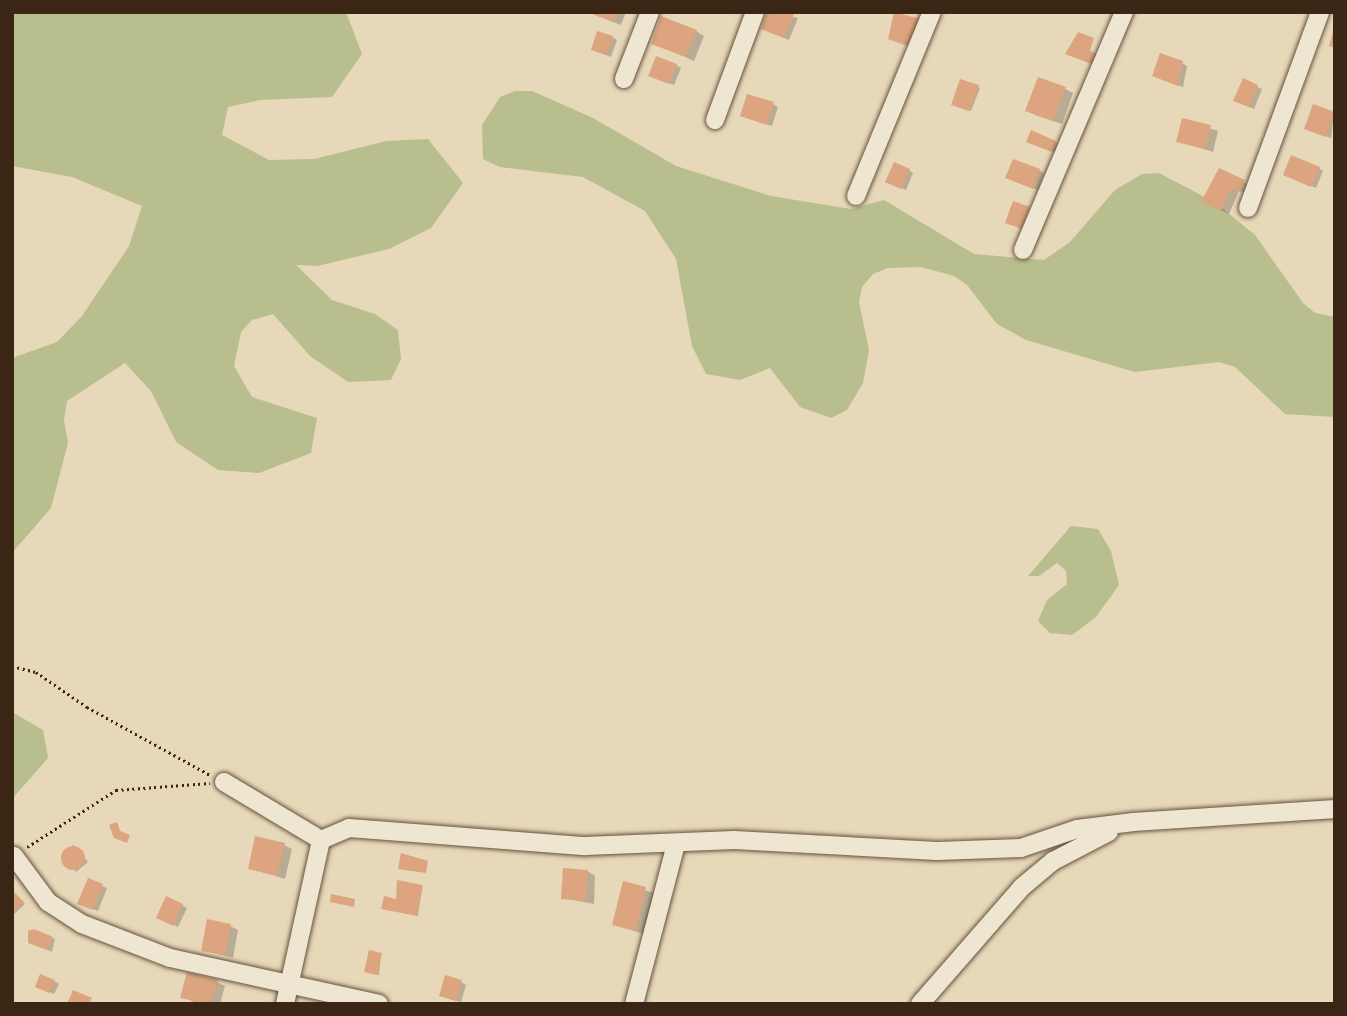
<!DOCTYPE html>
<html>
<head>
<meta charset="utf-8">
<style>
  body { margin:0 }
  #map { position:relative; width:1347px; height:1016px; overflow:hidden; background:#e7d8b9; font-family:Alegreya,serif }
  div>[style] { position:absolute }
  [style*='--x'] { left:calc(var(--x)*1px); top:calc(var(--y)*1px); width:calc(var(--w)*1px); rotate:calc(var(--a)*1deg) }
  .green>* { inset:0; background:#b8be8d }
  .shadow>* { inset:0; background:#0003 }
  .building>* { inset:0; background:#dda480 }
  .round { border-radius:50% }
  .path>* { height:2.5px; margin-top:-1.25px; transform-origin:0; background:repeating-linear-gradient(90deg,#3b2514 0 2px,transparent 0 5.5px) }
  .roads { filter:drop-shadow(0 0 2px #66523d) drop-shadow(0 0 2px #66523d) }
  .minor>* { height:18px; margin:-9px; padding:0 9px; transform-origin:9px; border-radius:9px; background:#efe6d2 }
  span { translate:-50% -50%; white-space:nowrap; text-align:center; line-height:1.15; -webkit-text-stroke:7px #efe6d2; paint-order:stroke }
  .frame { position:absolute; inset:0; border:14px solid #3b2514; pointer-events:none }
</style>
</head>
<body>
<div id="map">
  <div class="green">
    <div style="clip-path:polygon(12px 12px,346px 12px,362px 54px,332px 97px,260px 100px,228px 107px,222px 135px,269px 160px,314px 159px,386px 141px,428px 139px,463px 183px,431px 228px,389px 249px,317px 266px,296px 265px,332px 300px,375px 314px,398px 330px,401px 359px,391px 380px,348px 382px,310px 356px,273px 314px,252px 320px,241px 332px,234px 366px,252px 397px,317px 418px,311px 453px,259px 473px,218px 470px,176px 442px,151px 391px,125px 363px,67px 401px,64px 420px,68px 443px,51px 508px,12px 553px,12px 358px,57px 342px,82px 316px,129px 246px,142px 206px,72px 177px,12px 166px)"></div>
    <div style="clip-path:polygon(515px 91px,532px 91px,593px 118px,676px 166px,771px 196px,851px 209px,884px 200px,974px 254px,1044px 260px,1070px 242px,1115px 190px,1142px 174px,1159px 173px,1216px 203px,1255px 235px,1303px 303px,1315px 313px,1335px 317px,1335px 417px,1285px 414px,1235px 367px,1219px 362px,1135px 372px,1026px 340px,997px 324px,967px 285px,954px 276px,921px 267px,888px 268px,873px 274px,862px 287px,859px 302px,869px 350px,863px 383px,847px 410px,831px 418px,800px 407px,770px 368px,740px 380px,706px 374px,692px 346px,676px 259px,645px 211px,583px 177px,500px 167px,483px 159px,482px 125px,500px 97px)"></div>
    <div style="clip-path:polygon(1071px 526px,1098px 529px,1111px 551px,1119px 585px,1096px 617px,1072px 635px,1050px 633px,1038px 621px,1047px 600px,1067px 584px,1066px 571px,1057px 563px,1039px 576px,1028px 576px)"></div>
    <div style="clip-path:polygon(12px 712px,43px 730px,48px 758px,12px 799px)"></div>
  </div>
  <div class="shadow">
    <div style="clip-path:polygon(588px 12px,626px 12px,621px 25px)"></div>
    <div style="clip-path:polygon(769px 12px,798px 18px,789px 40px,767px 31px)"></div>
    <div style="clip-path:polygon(696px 31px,704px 36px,694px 61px,653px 43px)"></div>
    <div style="clip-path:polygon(612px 37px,617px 40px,611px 57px,593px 50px)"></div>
    <div style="clip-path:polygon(1182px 63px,1187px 66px,1183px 87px,1159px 78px)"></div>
    <div style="clip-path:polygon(676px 65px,681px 68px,674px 85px,655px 78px)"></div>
    <div style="clip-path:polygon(962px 81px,980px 88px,971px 111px,953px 104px)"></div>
    <div style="clip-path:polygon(1244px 81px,1262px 89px,1254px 109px,1240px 103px)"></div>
    <div style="clip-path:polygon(1065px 89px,1073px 93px,1062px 124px,1035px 115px)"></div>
    <div style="clip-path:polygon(773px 104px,778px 107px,772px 126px,747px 118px)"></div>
    <div style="clip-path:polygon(1314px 106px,1334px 114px,1331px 138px,1310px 131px)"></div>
    <div style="clip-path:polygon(1184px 120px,1218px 131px,1213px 152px,1178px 141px)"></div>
    <div style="clip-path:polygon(1055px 142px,1060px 145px,1057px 153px,1033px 144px)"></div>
    <div style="clip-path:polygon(1319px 168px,1323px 171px,1316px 188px,1290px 177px)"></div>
    <div style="clip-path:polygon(909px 170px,913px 173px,906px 190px,892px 184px)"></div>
    <div style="clip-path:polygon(1039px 170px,1044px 173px,1038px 190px,1012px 180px)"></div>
    <div style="clip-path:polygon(1220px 171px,1252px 186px,1248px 194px,1239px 191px,1229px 214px,1210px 205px)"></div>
    <div style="clip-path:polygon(73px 845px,88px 862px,76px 872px,61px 855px)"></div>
    <div style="clip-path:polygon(284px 845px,292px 849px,285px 879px,250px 868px)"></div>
    <div style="clip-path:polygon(587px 871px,595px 876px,594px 904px,563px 898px)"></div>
    <div style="clip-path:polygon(624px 884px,654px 893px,644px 934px,614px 925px)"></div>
    <div style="clip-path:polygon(102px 886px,107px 888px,98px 911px,84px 906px)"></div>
    <div style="clip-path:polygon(422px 887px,418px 916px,385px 909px)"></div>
    <div style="clip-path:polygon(12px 891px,25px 904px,12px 916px)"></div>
    <div style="clip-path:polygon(182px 905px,187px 908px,178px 927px,163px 920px)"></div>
    <div style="clip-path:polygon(230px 926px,238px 930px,233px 958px,203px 950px)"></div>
    <div style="clip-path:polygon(34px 931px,55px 939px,52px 952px,30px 941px)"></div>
    <div style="clip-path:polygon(381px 954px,379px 975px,368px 973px)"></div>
    <div style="clip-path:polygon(54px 981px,59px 984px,54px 994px,42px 989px)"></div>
    <div style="clip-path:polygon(217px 982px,225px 986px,220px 1004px,199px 1004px,182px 997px)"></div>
    <div style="clip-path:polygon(461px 982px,466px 985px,461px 1002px,446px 998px)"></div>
  </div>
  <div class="building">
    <div style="clip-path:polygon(587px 12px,617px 12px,613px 22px)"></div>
    <div style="clip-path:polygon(767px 12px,794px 14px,784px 38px,761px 29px)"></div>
    <div style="clip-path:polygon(894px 12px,920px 19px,910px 47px,888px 39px)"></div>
    <div style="clip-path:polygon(661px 16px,697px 30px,686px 57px,651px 44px)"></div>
    <div style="clip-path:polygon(1334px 28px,1335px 28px,1335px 48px,1329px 46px)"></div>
    <div style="clip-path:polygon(597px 31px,613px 36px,606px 55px,591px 50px)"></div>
    <div style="clip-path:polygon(1078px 32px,1094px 38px,1090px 51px,1105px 57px,1102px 68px,1065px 54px)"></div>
    <div style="clip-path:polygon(1160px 53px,1183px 61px,1178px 86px,1152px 76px)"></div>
    <div style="clip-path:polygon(656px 56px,677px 64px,669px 84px,648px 76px)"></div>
    <div style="clip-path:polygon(1038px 77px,1066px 87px,1053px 121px,1025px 111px)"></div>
    <div style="clip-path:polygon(1243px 78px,1258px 85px,1249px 107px,1233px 101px)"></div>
    <div style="clip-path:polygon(960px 79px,979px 85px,969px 111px,951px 105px)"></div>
    <div style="clip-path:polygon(747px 94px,774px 102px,767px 125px,740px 116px)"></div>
    <div style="clip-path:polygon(1313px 104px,1335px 112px,1326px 137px,1304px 129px)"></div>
    <div style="clip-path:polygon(1182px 118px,1211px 125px,1205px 149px,1176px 142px)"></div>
    <div style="clip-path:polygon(1031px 130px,1056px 141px,1052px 152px,1026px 142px)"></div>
    <div style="clip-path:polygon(1291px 155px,1320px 167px,1311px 187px,1283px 175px)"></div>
    <div style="clip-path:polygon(1013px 159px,1040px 169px,1033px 189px,1005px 178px)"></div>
    <div style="clip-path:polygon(894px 162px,910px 169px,901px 189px,885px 182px)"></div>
    <div style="clip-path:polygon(1219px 168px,1245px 180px,1240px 191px,1231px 188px,1221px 211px,1201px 202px)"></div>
    <div style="clip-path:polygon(1013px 201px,1030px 207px,1022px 229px,1005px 223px)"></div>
    <div style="clip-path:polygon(117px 822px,120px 831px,130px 835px,127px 843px,114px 838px,109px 825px)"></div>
    <div style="clip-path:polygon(255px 836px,285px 843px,277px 876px,248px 869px)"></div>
    <div class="round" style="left:61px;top:846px;width:24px;height:24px"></div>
    <div style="clip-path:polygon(401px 853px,428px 861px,426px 873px,398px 869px)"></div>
    <div style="clip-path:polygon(563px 868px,588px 870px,586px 901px,561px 899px)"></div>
    <div style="clip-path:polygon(88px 878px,103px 884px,93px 910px,77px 904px)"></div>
    <div style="clip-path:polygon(397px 880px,423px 885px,417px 916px,381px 909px,384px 896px,396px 899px)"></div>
    <div style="clip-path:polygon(623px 881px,646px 887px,636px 931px,612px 925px)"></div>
    <div style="clip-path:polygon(12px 890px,24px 902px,12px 913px)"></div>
    <div style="clip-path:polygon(331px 894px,355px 899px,354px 907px,330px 902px)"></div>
    <div style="clip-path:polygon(166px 896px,183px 904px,173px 926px,156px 918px)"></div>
    <div style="clip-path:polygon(207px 919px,231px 924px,225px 955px,201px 951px)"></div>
    <div style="clip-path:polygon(34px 929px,53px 937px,47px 950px,28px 943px,28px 931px)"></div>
    <div style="clip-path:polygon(369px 950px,382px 953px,377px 975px,364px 972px)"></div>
    <div style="clip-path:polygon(187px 972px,218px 980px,211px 1004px,180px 998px)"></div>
    <div style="clip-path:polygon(40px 974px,55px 980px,49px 993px,35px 987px)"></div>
    <div style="clip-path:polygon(445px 975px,462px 980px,456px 1001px,439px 996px)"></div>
    <div style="clip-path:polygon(73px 990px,92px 998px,89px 1004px,68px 1002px)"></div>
  </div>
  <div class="path">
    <div style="--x:12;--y:666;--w:25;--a:14"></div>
    <div style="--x:36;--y:672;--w:62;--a:34.5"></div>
    <div style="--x:87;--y:707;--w:143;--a:28.9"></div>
    <div style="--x:27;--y:847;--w:106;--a:-32.6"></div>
    <div style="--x:116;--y:790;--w:94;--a:-4.3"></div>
  </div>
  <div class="roads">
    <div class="minor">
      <div style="--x:624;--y:79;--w:72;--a:-68.8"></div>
      <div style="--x:715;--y:120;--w:115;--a:-69.7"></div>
      <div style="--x:856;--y:196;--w:199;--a:-67.6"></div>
      <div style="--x:1248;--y:208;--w:209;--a:-69.8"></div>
      <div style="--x:1023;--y:250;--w:259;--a:-67"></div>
      <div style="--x:224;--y:782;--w:113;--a:30.9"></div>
      <div style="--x:321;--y:840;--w:30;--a:-23"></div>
      <div style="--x:349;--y:828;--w:237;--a:4.4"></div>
      <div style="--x:585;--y:846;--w:149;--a:-2.3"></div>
      <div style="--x:734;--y:840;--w:203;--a:3.1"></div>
      <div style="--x:937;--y:851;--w:84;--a:-2"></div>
      <div style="--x:1021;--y:848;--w:59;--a:-18.7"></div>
      <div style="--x:1077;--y:829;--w:57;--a:-7"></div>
      <div style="--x:1134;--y:822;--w:201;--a:-3.7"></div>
      <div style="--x:14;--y:856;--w:57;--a:53.5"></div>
      <div style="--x:48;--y:902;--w:40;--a:32.9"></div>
      <div style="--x:82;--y:924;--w:94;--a:21.1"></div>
      <div style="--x:170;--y:958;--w:214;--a:12.4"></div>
      <div style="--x:285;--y:1004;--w:168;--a:-77.6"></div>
      <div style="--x:634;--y:1004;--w:165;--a:-75.3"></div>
      <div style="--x:920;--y:1004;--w:155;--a:-48.9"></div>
      <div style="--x:1022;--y:887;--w:40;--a:-40"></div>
      <div style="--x:1053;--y:861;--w:63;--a:-27.4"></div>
    </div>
  </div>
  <div class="frame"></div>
</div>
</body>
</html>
